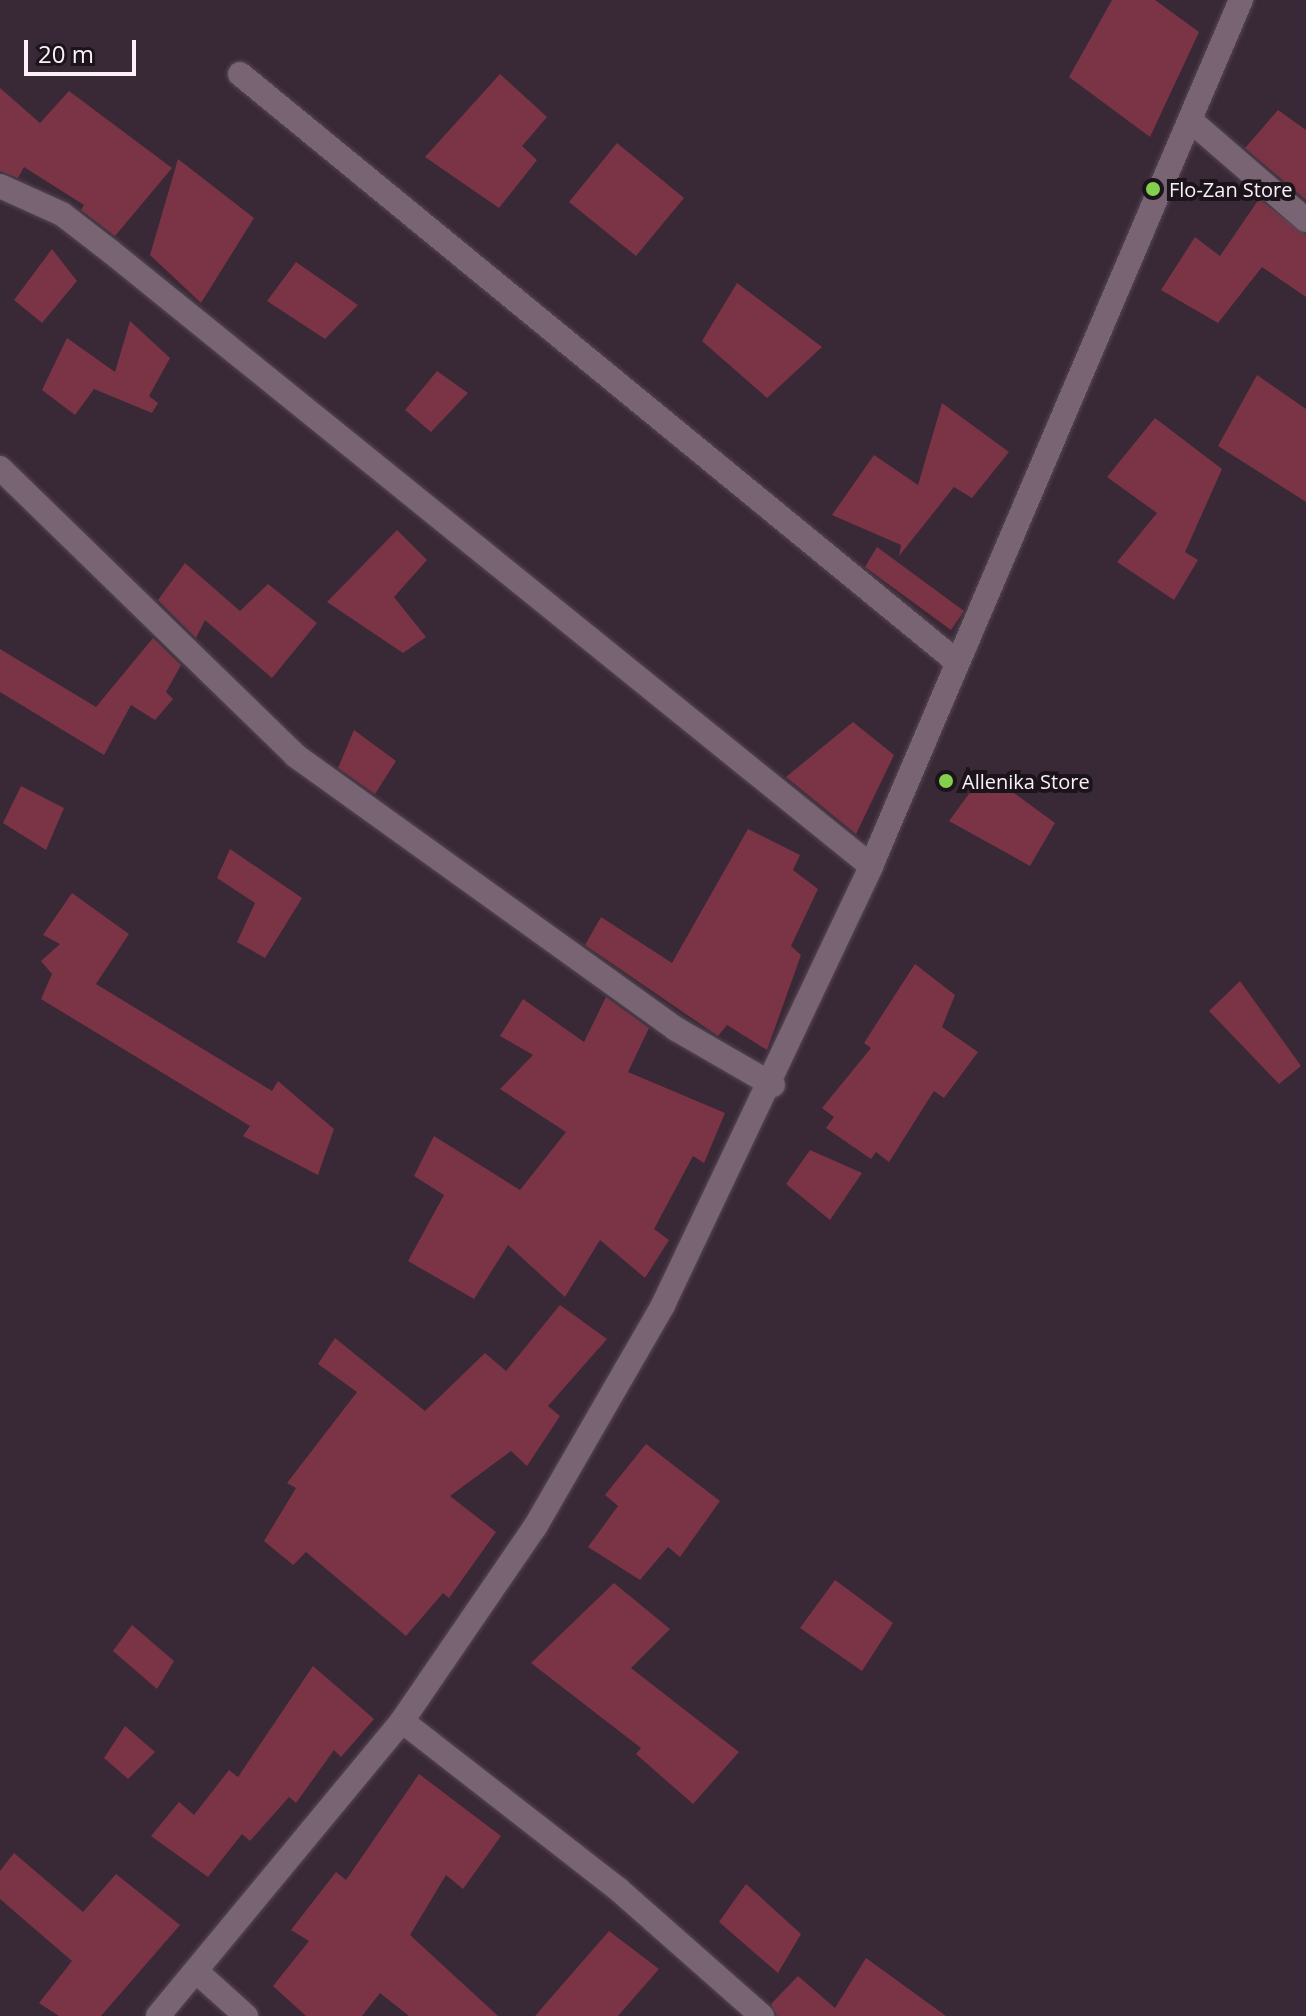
<!DOCTYPE html>
<html>
<head>
<meta charset="utf-8">
<style>
  body { margin:0 }
  #map { position:relative; width:1306px; height:2016px; overflow:hidden; background:#392835; font-family:"Open Sans",sans-serif }
  div>[style] { position:absolute }
  [style*='--x'] { left:calc(var(--x)*1px); top:calc(var(--y)*1px); width:calc(var(--w)*1px); rotate:calc(var(--a)*1deg) }
  .building>* { inset:0; background:#7b3446 }
  .roads { filter:drop-shadow(0 0 2px #554652) drop-shadow(0 0 2px #554652) }
  .street>* { height:24px; margin:-12px; padding:0 12px; transform-origin:12px; border-radius:12px; background:#786473 }
  .secondary>* { height:24px; margin:-12px; padding:0 12px; transform-origin:12px; border-radius:12px; background:#786473 }
  .dots>* { width:22px; height:22px; translate:-50% -50%; box-sizing:border-box; border:4px solid #1b141a; border-radius:50% }
  span { translate:-50% -50%; white-space:nowrap; text-align:center; line-height:1.15; -webkit-text-stroke:8px #1b141a; paint-order:stroke }
  .poi-label { font-size:20px; color:#fbeff8 }
  .left { translate:0 -50%; text-align:left }
  .scale { position:absolute; left:24px; top:40px; width:112px; height:36px; box-sizing:border-box; border:4px solid #fbeff8; border-top:0; padding-left:10px; font-size:24px; line-height:28px; white-space:nowrap; color:#fbeff8; -webkit-text-stroke:6px #1b141a; paint-order:stroke }
</style>
</head>
<body>
<div id="map">
  <div class="building">
    <div style="clip-path:polygon(1112px 0,1155px 0,1199px 32px,1150px 137px,1069px 77px)"></div>
    <div style="clip-path:polygon(500px 74px,547px 117px,522px 146px,537px 160px,499px 208px,425px 157px)"></div>
    <div style="clip-path:polygon(0 88px,40px 123px,69px 91px,172px 168px,115px 236px,81px 210px,84px 205px,24px 167px,18px 178px,0 171px)"></div>
    <div style="clip-path:polygon(1278px 110px,1306px 130px,1306px 200px,1245px 148px)"></div>
    <div style="clip-path:polygon(617px 143px,684px 198px,636px 256px,569px 202px)"></div>
    <div style="clip-path:polygon(178px 159px,254px 218px,201px 303px,150px 255px)"></div>
    <div style="clip-path:polygon(1259px 199px,1306px 235px,1306px 297px,1262px 267px,1218px 323px,1161px 290px,1195px 237px,1220px 256px)"></div>
    <div style="clip-path:polygon(52px 249px,77px 281px,42px 323px,14px 300px)"></div>
    <div style="clip-path:polygon(296px 262px,358px 305px,325px 339px,267px 301px)"></div>
    <div style="clip-path:polygon(737px 283px,822px 347px,767px 398px,702px 341px)"></div>
    <div style="clip-path:polygon(130px 321px,170px 358px,149px 396px,158px 403px,152px 413px,94px 389px,75px 415px,42px 390px,67px 338px,115px 372px)"></div>
    <div style="clip-path:polygon(437px 371px,468px 393px,431px 432px,405px 410px)"></div>
    <div style="clip-path:polygon(1257px 375px,1306px 409px,1306px 502px,1218px 446px)"></div>
    <div style="clip-path:polygon(942px 403px,1009px 452px,972px 498px,954px 487px,899px 556px,901px 545px,832px 515px,874px 455px,918px 485px)"></div>
    <div style="clip-path:polygon(1155px 418px,1222px 469px,1185px 552px,1198px 560px,1174px 600px,1117px 562px,1157px 513px,1107px 477px)"></div>
    <div style="clip-path:polygon(397px 530px,427px 560px,394px 597px,426px 637px,403px 653px,327px 602px)"></div>
    <div style="clip-path:polygon(877px 547px,964px 611px,951px 630px,865px 567px)"></div>
    <div style="clip-path:polygon(185px 563px,240px 611px,268px 584px,317px 623px,272px 678px,205px 620px,196px 638px,158px 600px)"></div>
    <div style="clip-path:polygon(153px 638px,181px 665px,166px 692px,173px 699px,155px 720px,131px 705px,104px 755px,0 692px,0 649px,96px 707px)"></div>
    <div style="clip-path:polygon(853px 722px,894px 755px,856px 834px,786px 777px)"></div>
    <div style="clip-path:polygon(354px 730px,396px 761px,375px 794px,338px 768px)"></div>
    <div style="clip-path:polygon(985px 772px,1055px 823px,1030px 866px,949px 821px)"></div>
    <div style="clip-path:polygon(21px 786px,64px 808px,46px 850px,3px 823px)"></div>
    <div style="clip-path:polygon(748px 829px,800px 855px,793px 870px,818px 889px,791px 946px,801px 955px,767px 1050px,727px 1025px,718px 1036px,585px 945px,601px 917px,672px 963px)"></div>
    <div style="clip-path:polygon(230px 849px,302px 898px,265px 958px,237px 942px,255px 903px,217px 878px)"></div>
    <div style="clip-path:polygon(72px 893px,129px 934px,96px 984px,272px 1091px,278px 1081px,334px 1129px,318px 1175px,243px 1136px,250px 1126px,41px 999px,52px 974px,41px 961px,60px 944px,43px 935px)"></div>
    <div style="clip-path:polygon(915px 964px,955px 995px,942px 1027px,978px 1052px,944px 1098px,934px 1091px,889px 1162px,876px 1152px,871px 1159px,826px 1128px,834px 1117px,822px 1108px,871px 1048px,864px 1043px)"></div>
    <div style="clip-path:polygon(1240px 981px,1301px 1066px,1279px 1084px,1209px 1011px)"></div>
    <div style="clip-path:polygon(606px 997px,649px 1028px,628px 1072px,725px 1113px,704px 1163px,693px 1156px,654px 1229px,669px 1240px,645px 1278px,600px 1240px,565px 1297px,508px 1245px,474px 1299px,408px 1261px,444px 1195px,414px 1176px,434px 1136px,520px 1190px,566px 1132px,500px 1089px,533px 1055px,500px 1036px,523px 999px,584px 1042px)"></div>
    <div style="clip-path:polygon(810px 1150px,862px 1173px,830px 1220px,786px 1184px)"></div>
    <div style="clip-path:polygon(560px 1305px,607px 1339px,548px 1406px,560px 1416px,527px 1466px,511px 1451px,450px 1496px,496px 1532px,449px 1598px,443px 1593px,406px 1636px,306px 1552px,293px 1565px,264px 1541px,296px 1488px,287px 1483px,357px 1392px,318px 1364px,335px 1338px,425px 1411px,485px 1353px,506px 1371px)"></div>
    <div style="clip-path:polygon(646px 1444px,720px 1501px,680px 1557px,668px 1547px,640px 1580px,588px 1547px,618px 1506px,605px 1495px)"></div>
    <div style="clip-path:polygon(835px 1580px,893px 1623px,862px 1671px,800px 1628px)"></div>
    <div style="clip-path:polygon(614px 1583px,670px 1629px,631px 1668px,739px 1752px,693px 1804px,636px 1754px,641px 1748px,531px 1663px)"></div>
    <div style="clip-path:polygon(132px 1625px,174px 1661px,157px 1689px,113px 1651px)"></div>
    <div style="clip-path:polygon(313px 1666px,374px 1719px,341px 1757px,334px 1750px,296px 1803px,289px 1797px,250px 1841px,242px 1834px,208px 1877px,151px 1836px,179px 1802px,194px 1815px,229px 1770px,238px 1777px)"></div>
    <div style="clip-path:polygon(125px 1726px,155px 1752px,128px 1779px,104px 1758px)"></div>
    <div style="clip-path:polygon(419px 1774px,501px 1836px,463px 1889px,446px 1875px,410px 1935px,498px 2016px,409px 2016px,380px 1993px,362px 2016px,306px 2016px,273px 1986px,309px 1941px,291px 1930px,336px 1872px,346px 1880px)"></div>
    <div style="clip-path:polygon(14px 1853px,83px 1912px,116px 1874px,180px 1925px,101px 2016px,59px 2016px,39px 2003px,72px 1961px,0 1899px,0 1871px)"></div>
    <div style="clip-path:polygon(746px 1884px,801px 1934px,778px 1973px,719px 1922px)"></div>
    <div style="clip-path:polygon(609px 1931px,659px 1969px,618px 2016px,535px 2016px)"></div>
    <div style="clip-path:polygon(866px 1958px,946px 2016px,777px 2016px,771px 2004px,798px 1976px,835px 2008px)"></div>
  </div>
  <div class="roads">
    <div class="street">
      <div style="--x:240;--y:74;--w:927;--a:39.35"></div>
      <div style="--x:1190;--y:120;--w:153;--a:40.8"></div>
      <div style="--x:0;--y:186;--w:68;--a:24.3"></div>
      <div style="--x:62;--y:214;--w:61;--a:37.6"></div>
      <div style="--x:110;--y:251;--w:978;--a:38.94"></div>
      <div style="--x:0;--y:468;--w:413;--a:44.2"></div>
      <div style="--x:296;--y:756;--w:468;--a:35.7"></div>
      <div style="--x:676;--y:1029;--w:112;--a:30"></div>
      <div style="--x:402;--y:1721;--w:275;--a:37.9"></div>
      <div style="--x:619;--y:1890;--w:191;--a:41.4"></div>
      <div style="--x:197;--y:1972;--w:66;--a:41.9"></div>
    </div>
    <div class="secondary">
      <div style="--x:158;--y:2016;--w:383;--a:-50.4"></div>
      <div style="--x:402;--y:1721;--w:235;--a:-55.6"></div>
      <div style="--x:535;--y:1527;--w:256;--a:-60"></div>
      <div style="--x:663;--y:1305;--w:486;--a:-64.6"></div>
      <div style="--x:871;--y:866;--w:942;--a:-66.87"></div>
    </div>
  </div>
  <div class="dots">
    <div style="left:1153px;top:189px;background:#84d04e"></div>
    <div style="left:946px;top:781px;background:#84d04e"></div>
  </div>
  <div class="poi-label">
    <span class="left" style="left:1169px;top:189px">Flo-Zan Store</span>
    <span class="left" style="left:962px;top:781px">Allenika Store</span>
  </div>
  <div class="scale">20 m</div>
</div>
</body>
</html>
